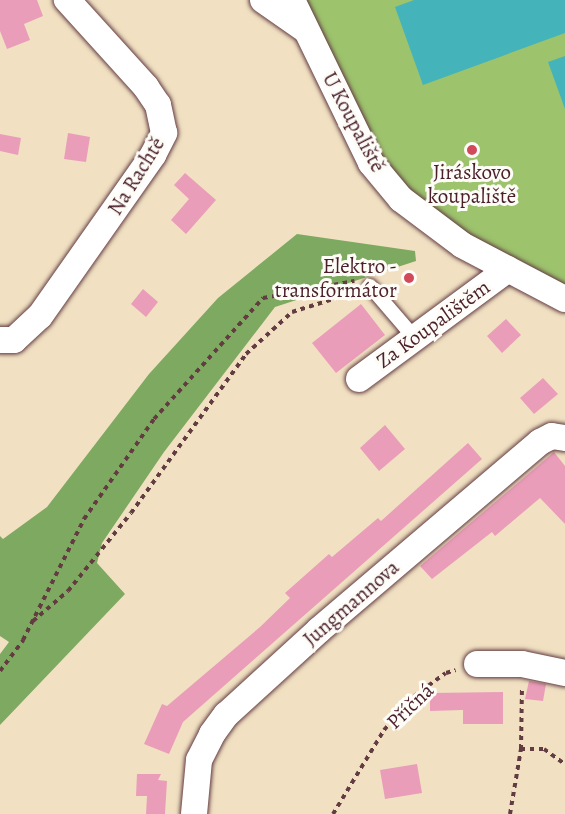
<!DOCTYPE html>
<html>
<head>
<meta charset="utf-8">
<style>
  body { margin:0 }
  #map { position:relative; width:565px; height:814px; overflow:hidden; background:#f1e1c2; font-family:Alegreya,serif }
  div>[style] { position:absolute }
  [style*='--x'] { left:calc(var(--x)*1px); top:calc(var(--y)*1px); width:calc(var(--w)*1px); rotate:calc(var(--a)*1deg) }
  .green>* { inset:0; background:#9dc36d }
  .forest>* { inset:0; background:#7ea960 }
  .water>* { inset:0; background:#44b4ba }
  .building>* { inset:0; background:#ea9db9 }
  .path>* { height:4px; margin-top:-2px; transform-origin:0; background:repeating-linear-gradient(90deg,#633c42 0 4.5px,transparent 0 9px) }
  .roads { filter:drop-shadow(0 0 2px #633c42) drop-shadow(0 0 2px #633c42) }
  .lane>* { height:14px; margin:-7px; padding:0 7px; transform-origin:7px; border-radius:7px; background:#fff }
  .street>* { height:26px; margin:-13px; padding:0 13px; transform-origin:13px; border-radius:13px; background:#fff }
  .dots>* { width:16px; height:16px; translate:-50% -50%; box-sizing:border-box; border:3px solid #fdfcf7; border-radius:50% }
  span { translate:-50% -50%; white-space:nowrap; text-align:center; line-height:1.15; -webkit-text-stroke:6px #fdfcf7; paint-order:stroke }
  .street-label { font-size:21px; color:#4a1f2b }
  .poi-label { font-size:21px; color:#4a1f2b }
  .right { translate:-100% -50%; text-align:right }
</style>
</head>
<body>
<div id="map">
  <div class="green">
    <div style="clip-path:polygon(304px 0,565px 0,565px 285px,448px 226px,405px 192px,351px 107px)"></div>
  </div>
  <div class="forest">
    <div style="clip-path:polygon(297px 234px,415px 251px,416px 261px,275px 307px,164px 452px,102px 543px,97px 563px,125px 594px,0 725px,0 654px,9px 642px,0 636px,0 536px,3px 539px,47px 507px,149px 374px,218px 298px)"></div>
  </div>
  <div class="water">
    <div style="clip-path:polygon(414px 0,565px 0,565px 33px,423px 85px,395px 7px)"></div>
    <div style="clip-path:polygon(565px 56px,565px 109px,548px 62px)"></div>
  </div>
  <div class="building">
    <div style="clip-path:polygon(0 0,37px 0,43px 16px,24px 24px,30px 40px,7px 49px,0 31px)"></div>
    <div style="clip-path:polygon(68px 133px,90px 137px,86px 162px,64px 159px)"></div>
    <div style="clip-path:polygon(0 134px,21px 138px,18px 155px,0 151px)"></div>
    <div style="clip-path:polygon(185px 173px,216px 200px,186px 234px,171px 220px,189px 199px,174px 185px)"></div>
    <div style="clip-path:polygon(143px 289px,158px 302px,146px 317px,131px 304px)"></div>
    <div style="clip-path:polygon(361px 304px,385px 335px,336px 373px,312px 343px)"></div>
    <div style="clip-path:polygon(506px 319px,521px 335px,502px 353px,487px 336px)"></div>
    <div style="clip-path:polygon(543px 378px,558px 394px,534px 414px,520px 398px)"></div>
    <div style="clip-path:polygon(385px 425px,405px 449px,379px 471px,360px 448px)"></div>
    <div style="clip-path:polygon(468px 443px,482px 459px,183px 722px,169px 754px,144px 744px,162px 704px,167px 706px,260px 627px,290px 598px,285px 593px,329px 554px,332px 557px,378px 518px,381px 521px)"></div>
    <div style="clip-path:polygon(554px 452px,565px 466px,565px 524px,540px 498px,495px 536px,492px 532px,432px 579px,420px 566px)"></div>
    <div style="clip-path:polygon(529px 681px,546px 684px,543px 701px,525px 699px)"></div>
    <div style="clip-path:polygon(503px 692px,503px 724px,463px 724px,463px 710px,430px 711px,430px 693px)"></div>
    <div style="clip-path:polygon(417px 764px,422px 793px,385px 799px,380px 770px)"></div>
    <div style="clip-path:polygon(137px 774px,161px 774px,158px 780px,167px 781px,165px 814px,146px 814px,147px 796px,136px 796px)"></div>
  </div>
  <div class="path">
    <div style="--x:33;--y:621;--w:46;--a:-40.6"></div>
    <div style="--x:68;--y:591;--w:100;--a:-51.1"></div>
    <div style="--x:131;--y:513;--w:196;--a:-54.1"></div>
    <div style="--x:246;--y:354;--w:62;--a:-42.4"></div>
    <div style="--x:292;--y:312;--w:67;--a:-17.4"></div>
    <div style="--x:0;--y:671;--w:39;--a:-53"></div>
    <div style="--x:23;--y:640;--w:136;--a:-63.2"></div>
    <div style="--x:84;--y:519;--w:122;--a:-55"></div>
    <div style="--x:154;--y:419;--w:163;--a:-48"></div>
    <div style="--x:263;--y:298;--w:93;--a:-10.6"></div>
    <div style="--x:521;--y:749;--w:23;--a:0"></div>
    <div style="--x:544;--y:749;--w:26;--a:36"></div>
    <div style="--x:333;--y:814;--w:98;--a:-58.7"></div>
    <div style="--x:384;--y:730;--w:45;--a:-48.6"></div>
    <div style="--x:414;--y:696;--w:39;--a:-36"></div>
    <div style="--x:446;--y:673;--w:10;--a:-17"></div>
    <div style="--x:510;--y:814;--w:66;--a:-80.4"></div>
    <div style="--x:521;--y:749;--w:63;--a:-89.1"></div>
  </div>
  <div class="roads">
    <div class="lane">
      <div style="--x:370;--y:286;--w:66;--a:49.3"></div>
    </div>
    <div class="street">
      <div style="--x:263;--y:0;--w:52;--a:34.9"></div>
      <div style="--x:292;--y:0;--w:181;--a:64.1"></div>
      <div style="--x:371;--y:163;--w:47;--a:50.2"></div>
      <div style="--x:401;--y:199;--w:76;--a:37"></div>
      <div style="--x:462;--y:245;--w:116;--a:27.7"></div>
      <div style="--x:0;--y:340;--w:14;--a:0"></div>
      <div style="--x:14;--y:340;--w:35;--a:-43"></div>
      <div style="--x:40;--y:316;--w:197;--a:-54.9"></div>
      <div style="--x:153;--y:155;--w:25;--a:-63"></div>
      <div style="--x:164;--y:133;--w:29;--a:-102"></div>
      <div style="--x:158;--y:105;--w:22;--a:-124"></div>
      <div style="--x:146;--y:87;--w:118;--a:-132.2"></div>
      <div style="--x:359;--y:379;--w:185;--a:-36.4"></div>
      <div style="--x:477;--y:664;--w:45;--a:0"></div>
      <div style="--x:522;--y:664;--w:44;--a:11.8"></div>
      <div style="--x:194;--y:814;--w:54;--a:-84.7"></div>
      <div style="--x:199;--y:760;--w:29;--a:-63"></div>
      <div style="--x:212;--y:734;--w:24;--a:-54"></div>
      <div style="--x:226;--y:715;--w:126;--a:-42.4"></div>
      <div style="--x:319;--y:630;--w:290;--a:-40.4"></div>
      <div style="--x:540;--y:442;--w:13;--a:-27"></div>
      <div style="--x:552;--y:436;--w:13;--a:9"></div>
    </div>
  </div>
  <div class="dots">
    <div style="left:472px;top:150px;background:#d1495b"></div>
    <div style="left:409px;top:278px;background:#d1495b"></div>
  </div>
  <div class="street-label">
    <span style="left:354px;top:122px;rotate:62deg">U Koupaliště</span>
    <span style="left:136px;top:176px;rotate:-58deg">Na Rachtě</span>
    <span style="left:433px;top:324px;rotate:-36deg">Za Koupalištěm</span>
    <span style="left:351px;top:603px;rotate:-41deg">Jungmannova</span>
    <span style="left:410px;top:706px;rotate:-44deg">Příčná</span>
  </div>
  <div class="poi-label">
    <span style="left:472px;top:184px">Jiráskovo<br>koupaliště</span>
    <span class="right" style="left:397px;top:278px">Elektro -<br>transformátor</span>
  </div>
</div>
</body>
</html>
